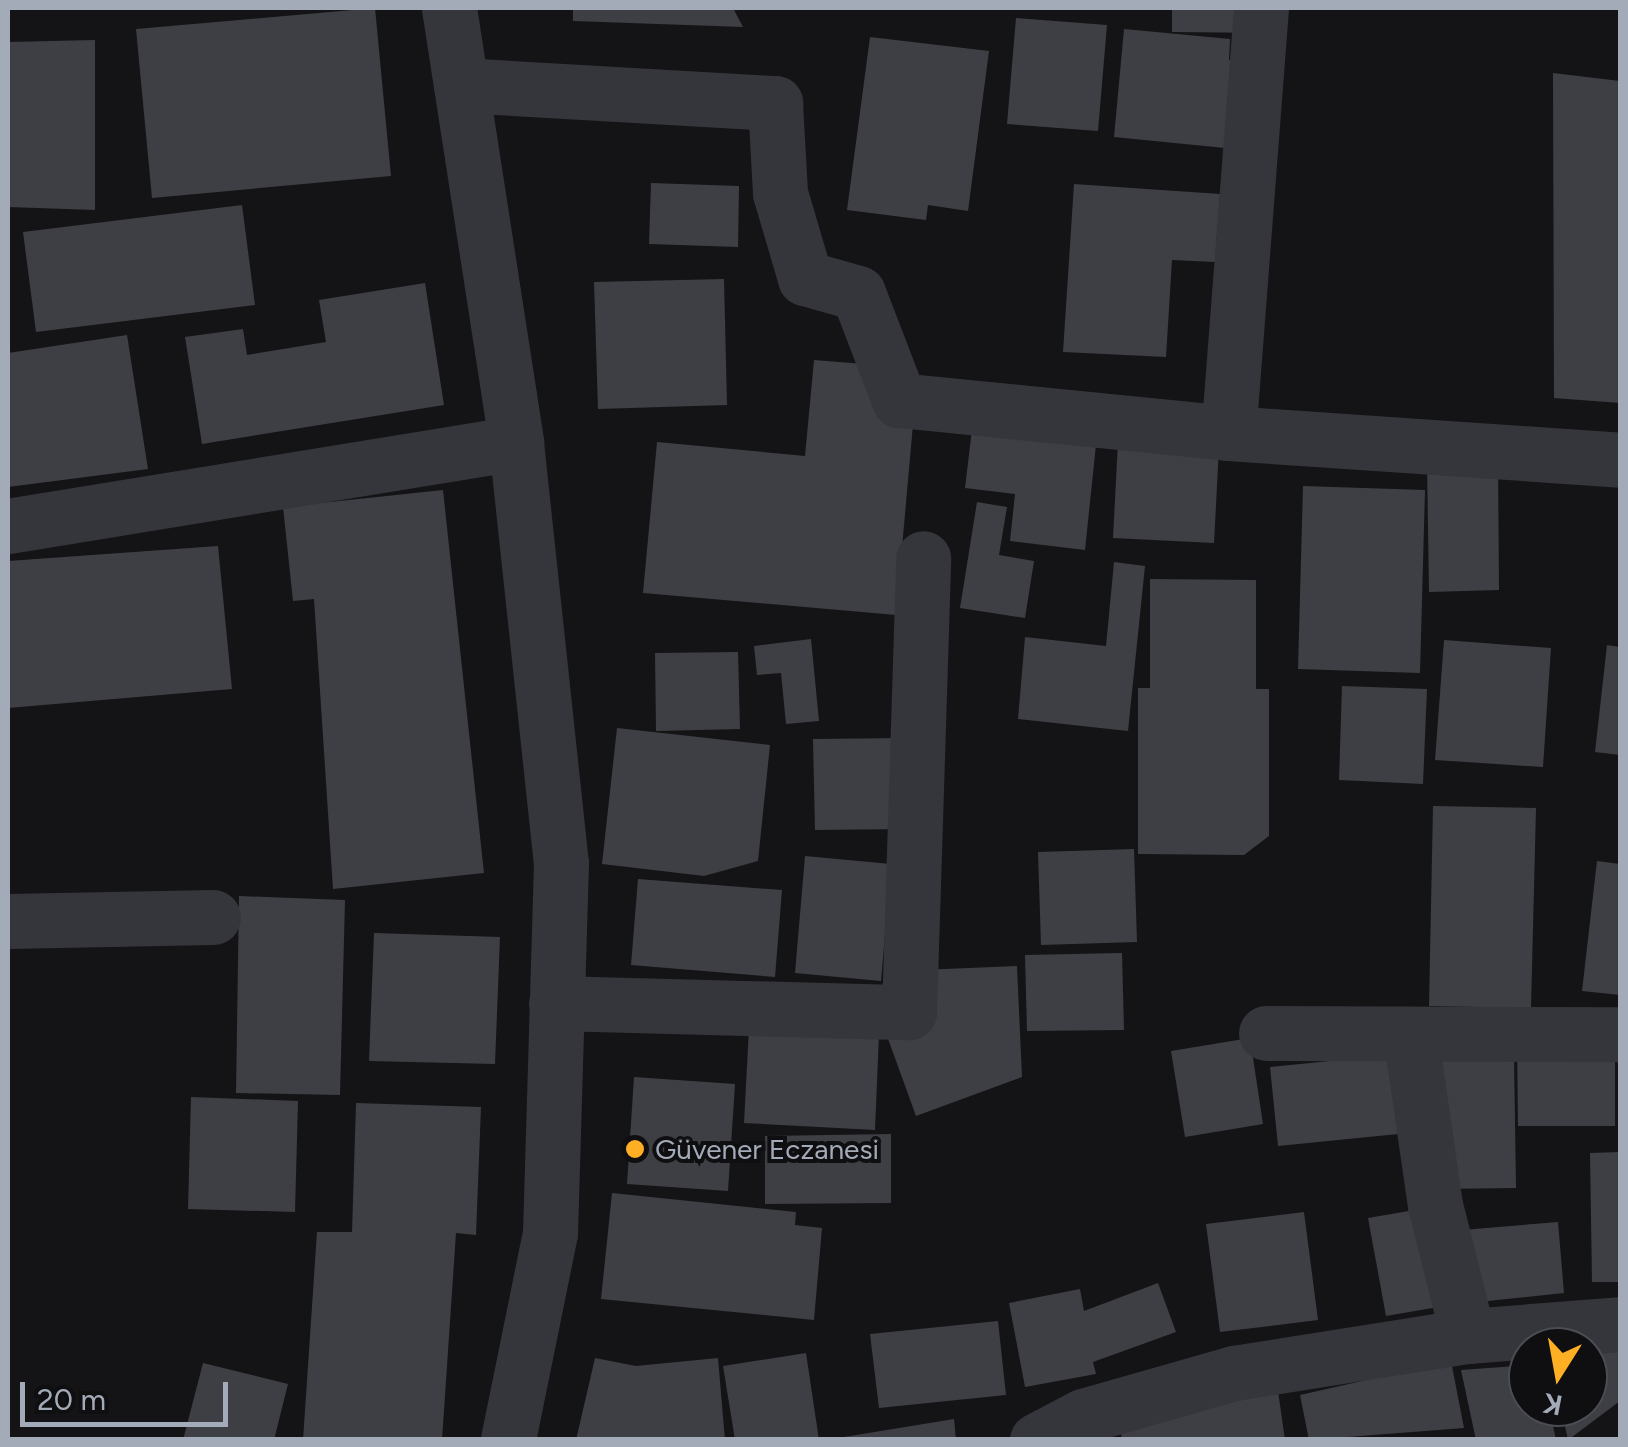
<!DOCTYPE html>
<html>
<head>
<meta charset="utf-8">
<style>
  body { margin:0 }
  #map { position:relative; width:1628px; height:1447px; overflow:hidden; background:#141416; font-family:Figtree,sans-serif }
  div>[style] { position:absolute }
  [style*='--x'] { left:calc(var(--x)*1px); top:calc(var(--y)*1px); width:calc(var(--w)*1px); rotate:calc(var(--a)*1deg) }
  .building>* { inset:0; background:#3e3f44 }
  .minor>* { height:55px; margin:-27.5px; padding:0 27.5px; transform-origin:27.5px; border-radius:27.5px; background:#35363b }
  .dots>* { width:28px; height:28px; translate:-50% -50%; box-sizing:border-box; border:5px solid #0f0f11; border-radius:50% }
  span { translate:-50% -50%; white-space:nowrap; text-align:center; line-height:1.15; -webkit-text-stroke:8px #0f0f11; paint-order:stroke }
  .poi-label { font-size:28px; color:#a4abb8 }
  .left { translate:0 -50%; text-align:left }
  .frame { position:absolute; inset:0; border:10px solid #a4abb8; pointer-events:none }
  .north { position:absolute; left:1508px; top:1327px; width:100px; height:100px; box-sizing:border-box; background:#0f0f11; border:2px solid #4b4d54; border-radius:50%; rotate:191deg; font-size:28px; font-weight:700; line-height:40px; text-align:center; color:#a4abb8 }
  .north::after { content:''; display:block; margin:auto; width:35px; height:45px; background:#ffaf23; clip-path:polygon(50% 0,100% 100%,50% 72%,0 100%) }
  .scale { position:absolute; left:20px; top:1382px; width:208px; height:45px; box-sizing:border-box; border:5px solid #a4abb8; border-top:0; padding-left:12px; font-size:30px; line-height:35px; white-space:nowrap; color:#a4abb8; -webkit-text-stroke:8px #0f0f11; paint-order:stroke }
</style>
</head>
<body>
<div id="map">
  <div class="building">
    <div style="clip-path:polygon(375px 8px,391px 176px,152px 198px,136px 29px)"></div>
    <div style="clip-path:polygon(573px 8px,733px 8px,743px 27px,573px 21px)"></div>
    <div style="clip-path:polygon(1172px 8px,1284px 8px,1284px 33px,1172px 32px)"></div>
    <div style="clip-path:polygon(1016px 18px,1107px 25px,1098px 131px,1007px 124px)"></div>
    <div style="clip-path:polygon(1124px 29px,1230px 39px,1229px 60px,1242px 62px,1235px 149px,1114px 137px)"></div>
    <div style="clip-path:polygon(870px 37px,989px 51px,968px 211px,928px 205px,926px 220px,847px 210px)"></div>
    <div style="clip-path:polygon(95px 40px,95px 210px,8px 207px,8px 42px)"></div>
    <div style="clip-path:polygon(1553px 73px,1620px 81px,1620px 403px,1554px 398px)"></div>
    <div style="clip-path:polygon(651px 183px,739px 186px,738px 247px,649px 244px)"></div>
    <div style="clip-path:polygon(1074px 184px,1220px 194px,1215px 262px,1172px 260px,1166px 357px,1063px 352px)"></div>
    <div style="clip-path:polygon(242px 205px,255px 305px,36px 332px,23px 232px)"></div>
    <div style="clip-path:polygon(724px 279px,727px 405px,598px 409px,594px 282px)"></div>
    <div style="clip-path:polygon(425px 283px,444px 405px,202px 444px,185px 337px,243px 329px,247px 355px,326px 342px,319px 300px)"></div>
    <div style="clip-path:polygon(127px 335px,148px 469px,8px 487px,8px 353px)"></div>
    <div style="clip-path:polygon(814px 360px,876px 365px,914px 413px,896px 615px,643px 593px,657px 442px,805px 456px)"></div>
    <div style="clip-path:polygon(973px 421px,1097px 435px,1085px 550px,1010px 541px,1015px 494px,965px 488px)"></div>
    <div style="clip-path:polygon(1118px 442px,1219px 447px,1214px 543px,1113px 538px)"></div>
    <div style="clip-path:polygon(1427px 462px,1498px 462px,1499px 590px,1429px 592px)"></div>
    <div style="clip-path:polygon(1303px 486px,1425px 490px,1420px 673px,1298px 669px)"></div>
    <div style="clip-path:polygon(443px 490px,484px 873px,333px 889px,314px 599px,293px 601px,283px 507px)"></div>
    <div style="clip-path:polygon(977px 502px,1007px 507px,999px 555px,1034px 561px,1025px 618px,960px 608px)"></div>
    <div style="clip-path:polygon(218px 546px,232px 689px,8px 708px,8px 561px)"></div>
    <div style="clip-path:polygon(1114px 562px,1145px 566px,1128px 731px,1018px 719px,1025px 637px,1106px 646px)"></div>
    <div style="clip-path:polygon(1150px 579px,1256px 580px,1256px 689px,1269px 689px,1269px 836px,1244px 855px,1138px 854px,1138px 688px,1150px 688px)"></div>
    <div style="clip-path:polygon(811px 639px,819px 721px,786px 724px,781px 673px,757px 675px,754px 646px)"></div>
    <div style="clip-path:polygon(1444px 640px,1551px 648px,1543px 767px,1435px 760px)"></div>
    <div style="clip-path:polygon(1607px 645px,1620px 647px,1620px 755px,1595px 752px)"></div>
    <div style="clip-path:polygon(738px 652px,740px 729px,656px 731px,655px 653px)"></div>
    <div style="clip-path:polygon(1342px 686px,1427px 689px,1423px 784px,1339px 780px)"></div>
    <div style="clip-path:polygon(617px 728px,770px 745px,758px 861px,704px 876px,602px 864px)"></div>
    <div style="clip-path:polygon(904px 738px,906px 829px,815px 830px,813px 739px)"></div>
    <div style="clip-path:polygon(1433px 806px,1536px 808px,1531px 1008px,1429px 1006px)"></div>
    <div style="clip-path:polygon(1134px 849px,1137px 942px,1041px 945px,1038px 852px)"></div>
    <div style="clip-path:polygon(805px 856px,891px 864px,881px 981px,795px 973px)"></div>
    <div style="clip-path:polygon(1597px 861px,1620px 864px,1620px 995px,1582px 991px)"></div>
    <div style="clip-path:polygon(638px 879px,782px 890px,775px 977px,631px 965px)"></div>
    <div style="clip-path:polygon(239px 896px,345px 900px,340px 1095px,236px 1093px)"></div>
    <div style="clip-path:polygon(374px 933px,500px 937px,495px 1064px,369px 1061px)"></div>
    <div style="clip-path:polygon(1122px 953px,1124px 1030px,1027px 1031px,1025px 955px)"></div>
    <div style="clip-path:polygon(1017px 966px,1022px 1077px,916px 1116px,883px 1025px,920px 970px)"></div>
    <div style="clip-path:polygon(749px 1028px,879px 1034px,875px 1130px,744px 1123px)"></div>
    <div style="clip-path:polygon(1250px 1038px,1263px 1124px,1185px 1137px,1171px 1051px)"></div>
    <div style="clip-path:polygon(1517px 1042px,1615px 1042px,1615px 1126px,1518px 1126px)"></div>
    <div style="clip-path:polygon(1391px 1055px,1398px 1134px,1278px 1146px,1270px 1067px)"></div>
    <div style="clip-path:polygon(1435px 1056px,1514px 1056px,1516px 1188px,1438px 1189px)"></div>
    <div style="clip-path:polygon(634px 1077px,735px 1084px,728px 1191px,627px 1184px)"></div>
    <div style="clip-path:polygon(191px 1097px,298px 1101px,295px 1212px,188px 1209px)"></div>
    <div style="clip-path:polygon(356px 1103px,481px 1107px,476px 1235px,456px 1233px,442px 1440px,303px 1440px,317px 1232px,352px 1232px)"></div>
    <div style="clip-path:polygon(891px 1134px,891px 1203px,765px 1204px,765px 1136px)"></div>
    <div style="clip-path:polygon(1620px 1152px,1620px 1282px,1592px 1282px,1590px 1153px)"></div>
    <div style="clip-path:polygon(612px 1193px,796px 1212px,795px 1225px,822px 1228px,814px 1320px,601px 1299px)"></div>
    <div style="clip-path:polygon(1432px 1207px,1450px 1305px,1386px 1316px,1368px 1218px)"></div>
    <div style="clip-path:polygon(1304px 1212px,1318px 1320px,1220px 1332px,1206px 1224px)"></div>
    <div style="clip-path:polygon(1558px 1222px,1564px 1293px,1469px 1303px,1462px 1230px)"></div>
    <div style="clip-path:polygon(1158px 1283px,1176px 1332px,1093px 1362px,1096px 1374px,1025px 1387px,1009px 1303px,1080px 1289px,1084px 1311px)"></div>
    <div style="clip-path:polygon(998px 1321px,1006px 1395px,879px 1408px,870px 1334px)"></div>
    <div style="clip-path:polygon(1620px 1346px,1620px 1401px,1568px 1440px,1561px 1407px,1588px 1407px,1588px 1352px)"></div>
    <div style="clip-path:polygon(806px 1353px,819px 1440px,735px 1440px,723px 1366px)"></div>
    <div style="clip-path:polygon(595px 1358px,636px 1366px,718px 1358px,725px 1440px,576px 1440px)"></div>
    <div style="clip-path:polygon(1451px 1361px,1464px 1428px,1309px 1440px,1300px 1395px)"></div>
    <div style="clip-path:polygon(203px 1363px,288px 1384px,274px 1440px,183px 1440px)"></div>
    <div style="clip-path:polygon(1528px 1365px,1528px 1407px,1549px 1407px,1556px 1440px,1476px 1440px,1461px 1370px)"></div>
    <div style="clip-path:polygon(1278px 1391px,1285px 1440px,1122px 1440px,1118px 1415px)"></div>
    <div style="clip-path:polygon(954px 1419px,956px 1440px,844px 1440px,844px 1437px)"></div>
  </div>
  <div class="minor">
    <div style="--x:449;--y:8;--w:440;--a:81.2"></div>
    <div style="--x:516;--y:443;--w:422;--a:83.9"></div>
    <div style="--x:561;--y:863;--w:370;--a:91.7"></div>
    <div style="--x:550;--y:1233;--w:211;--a:101.5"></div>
    <div style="--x:1261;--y:8;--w:426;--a:94.4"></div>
    <div style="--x:1228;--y:433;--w:393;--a:3.9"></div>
    <div style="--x:461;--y:85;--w:315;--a:3.3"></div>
    <div style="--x:775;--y:103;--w:90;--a:86.8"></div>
    <div style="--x:780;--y:193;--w:89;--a:73.6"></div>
    <div style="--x:805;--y:278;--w:55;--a:15.8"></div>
    <div style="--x:858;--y:293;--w:115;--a:69"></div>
    <div style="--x:899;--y:400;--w:331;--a:5.7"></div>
    <div style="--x:8;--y:526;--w:515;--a:-9.28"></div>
    <div style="--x:8;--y:921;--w:205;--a:-1.1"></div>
    <div style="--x:556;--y:1003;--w:353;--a:1.5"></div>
    <div style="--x:909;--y:1012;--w:454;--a:-88.2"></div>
    <div style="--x:1266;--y:1033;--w:354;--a:0.2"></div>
    <div style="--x:1411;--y:1039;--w:168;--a:81.8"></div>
    <div style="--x:1435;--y:1205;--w:135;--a:75.9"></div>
    <div style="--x:1037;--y:1440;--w:52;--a:-27.6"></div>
    <div style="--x:1083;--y:1416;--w:157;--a:-15.9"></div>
    <div style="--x:1234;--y:1373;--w:237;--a:-9"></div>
    <div style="--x:1468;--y:1336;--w:152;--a:-4.5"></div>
  </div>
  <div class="dots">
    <div style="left:635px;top:1149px;background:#ffaf23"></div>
  </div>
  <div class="poi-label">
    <span class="left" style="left:655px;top:1149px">Güvener Eczanesi</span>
  </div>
  <div class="frame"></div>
  <div class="north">K</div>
  <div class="scale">20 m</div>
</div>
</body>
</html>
